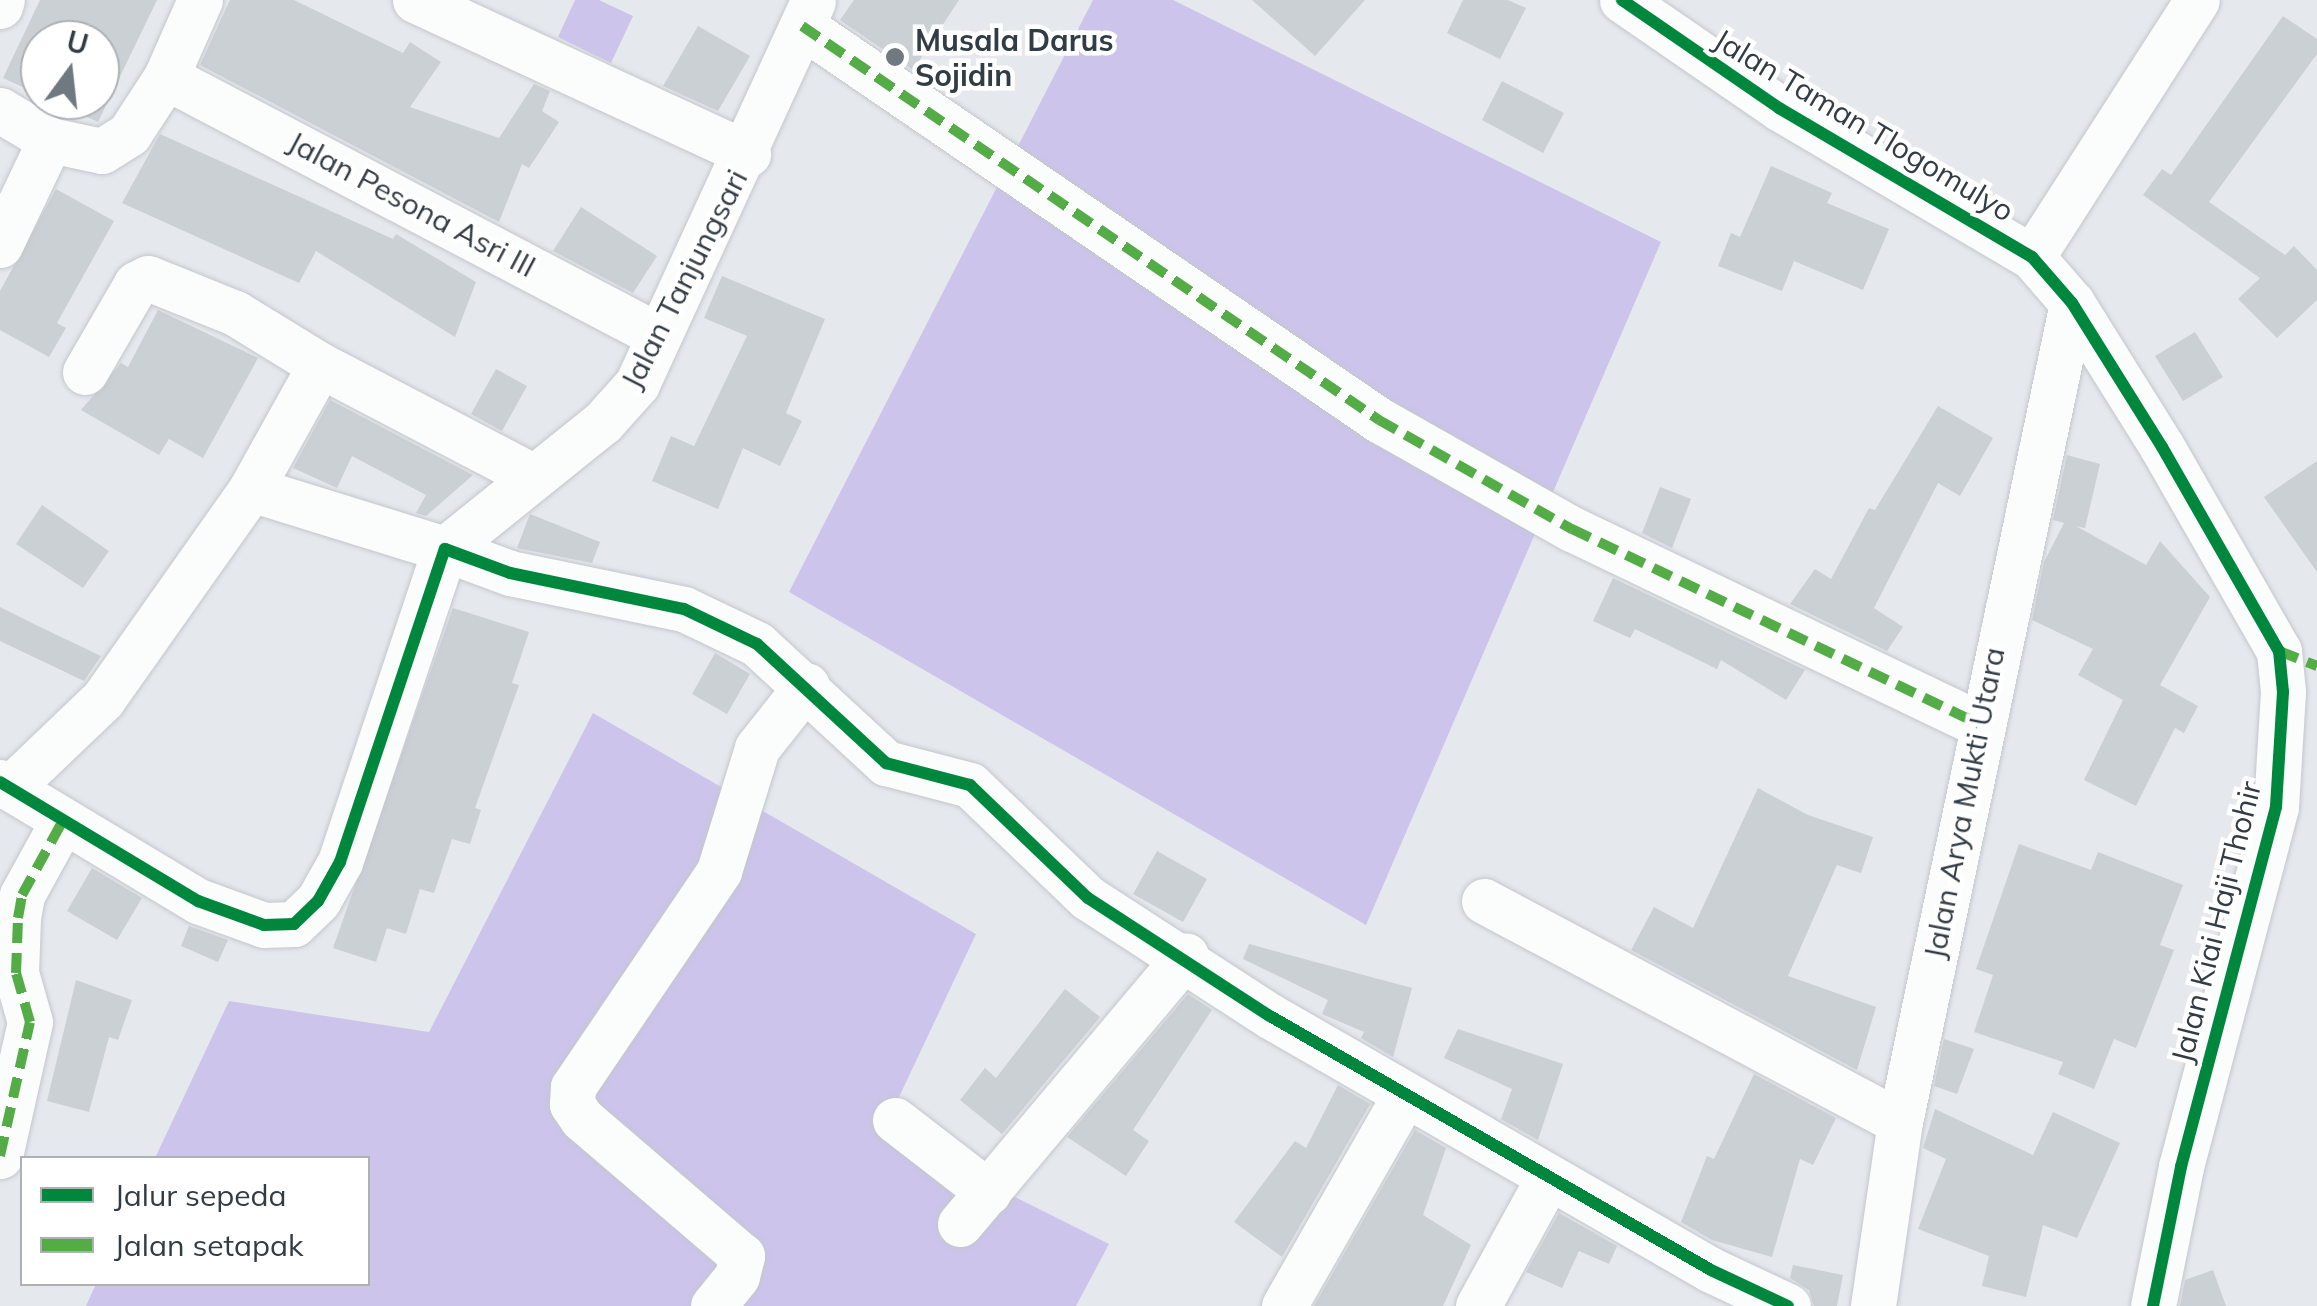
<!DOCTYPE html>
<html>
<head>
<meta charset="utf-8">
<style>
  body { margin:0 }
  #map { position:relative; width:2317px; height:1306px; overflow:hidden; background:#e5e9ee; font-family:Mulish,sans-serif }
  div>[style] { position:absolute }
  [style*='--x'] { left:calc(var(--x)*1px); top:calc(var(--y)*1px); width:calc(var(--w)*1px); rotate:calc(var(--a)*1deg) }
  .green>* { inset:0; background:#cdc4ec }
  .building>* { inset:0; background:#cbd0d4 }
  .roads { filter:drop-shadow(0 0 2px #c3c7cc) drop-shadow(0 0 2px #c3c7cc) }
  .minor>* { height:45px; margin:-22.5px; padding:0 22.5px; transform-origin:22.5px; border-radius:22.5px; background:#fbfcfc }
  .quiet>* { height:10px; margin-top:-5px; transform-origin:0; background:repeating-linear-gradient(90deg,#54ac47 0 20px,transparent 0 30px) }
  .cycleway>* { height:12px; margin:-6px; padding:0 6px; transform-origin:6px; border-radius:6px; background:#00873e }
  .dots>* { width:28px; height:28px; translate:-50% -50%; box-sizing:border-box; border:5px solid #fff; border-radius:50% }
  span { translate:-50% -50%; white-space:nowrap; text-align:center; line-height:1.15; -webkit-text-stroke:9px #fff; paint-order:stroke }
  .poi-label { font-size:30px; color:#323c44; font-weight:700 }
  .left { translate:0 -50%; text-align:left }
  .street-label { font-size:30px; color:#323c44 }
  .legend { position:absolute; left:20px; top:1156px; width:350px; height:130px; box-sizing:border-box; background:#fff; border:2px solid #adb1b4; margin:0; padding:12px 18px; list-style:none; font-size:30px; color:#323c44 }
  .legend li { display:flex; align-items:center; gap:20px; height:50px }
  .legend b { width:50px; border:2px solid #adb1b4 }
  .north { position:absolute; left:20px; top:20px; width:100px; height:100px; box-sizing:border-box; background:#fff; border:2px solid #adb1b4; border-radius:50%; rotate:15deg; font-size:28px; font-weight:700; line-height:40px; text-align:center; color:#323c44 }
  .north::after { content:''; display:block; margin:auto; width:35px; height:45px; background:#717980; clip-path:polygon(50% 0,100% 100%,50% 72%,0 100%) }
</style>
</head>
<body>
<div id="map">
  <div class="green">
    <div style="clip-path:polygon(575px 0,599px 0,633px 16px,611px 63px,558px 37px)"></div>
    <div style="clip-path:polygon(1093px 0,1173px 0,1661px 242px,1366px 925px,789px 592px)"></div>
    <div style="clip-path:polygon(593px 713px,976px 934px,883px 1131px,1109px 1244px,1076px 1306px,86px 1306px,96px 1284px,368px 1284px,368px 1158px,155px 1158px,229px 1001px,429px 1032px)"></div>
  </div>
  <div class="building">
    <div style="clip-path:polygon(40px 0,157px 0,98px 122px,50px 100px,100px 100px,100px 40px,40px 40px,40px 95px,3px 78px)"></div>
    <div style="clip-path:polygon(230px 0,294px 0,403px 53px,410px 42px,441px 62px,410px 107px,499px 138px,534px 84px,550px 91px,542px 111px,559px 122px,529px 168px,522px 164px,499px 222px,200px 65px)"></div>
    <div style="clip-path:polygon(854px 0,959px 0,913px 70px,840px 20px)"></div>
    <div style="clip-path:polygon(1252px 0,1365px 0,1315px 56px)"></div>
    <div style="clip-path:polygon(1463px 0,1508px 0,1526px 8px,1500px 59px,1447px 33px)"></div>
    <div style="clip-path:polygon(2283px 16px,2317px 39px,2317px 54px,2209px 202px,2285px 255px,2294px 246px,2317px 270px,2317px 300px,2277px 338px,2238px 299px,2260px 278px,2143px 195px,2162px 169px,2171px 175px)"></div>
    <div style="clip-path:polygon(698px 26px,750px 56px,718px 111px,663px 86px)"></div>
    <div style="clip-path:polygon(1502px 81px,1564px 113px,1543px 153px,1482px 120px)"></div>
    <div style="clip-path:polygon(160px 134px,393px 239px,396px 234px,476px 282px,455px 337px,316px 251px,299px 283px,122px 203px)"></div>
    <div style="clip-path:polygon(1771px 166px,1832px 193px,1827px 203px,1889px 229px,1863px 290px,1794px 261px,1782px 291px,1718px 266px,1731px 233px,1740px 237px)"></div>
    <div style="clip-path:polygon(56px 189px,114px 221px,57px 323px,66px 328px,49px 357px,0 330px,0 291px)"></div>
    <div style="clip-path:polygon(581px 207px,657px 256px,633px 293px,553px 251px)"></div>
    <div style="clip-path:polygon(722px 276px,825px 319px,786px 413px,802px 421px,780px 466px,743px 448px,718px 509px,652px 481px,671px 436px,694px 446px,747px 336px,704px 318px)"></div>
    <div style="clip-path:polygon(158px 310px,258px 358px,203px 458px,169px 439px,159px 455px,81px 410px,121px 363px,128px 367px)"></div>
    <div style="clip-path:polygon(2195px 332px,2223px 377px,2183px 401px,2155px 356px)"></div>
    <div style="clip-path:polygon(496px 369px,527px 386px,502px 431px,471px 414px)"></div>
    <div style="clip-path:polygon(330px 400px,473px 475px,426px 516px,416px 513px,426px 495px,352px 456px,337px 488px,293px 468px)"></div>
    <div style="clip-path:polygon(1938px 406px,1993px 438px,1960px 496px,1938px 483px,1874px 608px,1903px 627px,1887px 651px,1790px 604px,1815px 569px,1831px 579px,1869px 508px,1875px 510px)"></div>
    <div style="clip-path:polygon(2067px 455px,2100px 464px,2085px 528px,2076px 526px,2146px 565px,2160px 541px,2210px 597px,2160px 685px,2198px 706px,2184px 733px,2175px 728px,2136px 806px,2084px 780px,2123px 700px,2078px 675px,2093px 649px,2032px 620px,2044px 562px,2064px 523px,2053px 520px)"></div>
    <div style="clip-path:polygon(2317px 461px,2317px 572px,2264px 497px)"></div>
    <div style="clip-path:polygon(1660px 487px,1691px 499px,1672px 548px,1642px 533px)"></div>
    <div style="clip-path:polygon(42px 505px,109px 551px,83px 588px,16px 544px)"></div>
    <div style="clip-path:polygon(530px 514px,600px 542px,592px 563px,517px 548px)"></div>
    <div style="clip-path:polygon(1613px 578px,1805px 670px,1786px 700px,1721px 660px,1717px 669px,1635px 629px,1630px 638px,1593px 621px)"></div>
    <div style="clip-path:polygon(0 607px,36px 625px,101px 656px,84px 681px,0 641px)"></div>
    <div style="clip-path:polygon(453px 608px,529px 632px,512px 683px,519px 685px,475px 808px,481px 810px,470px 844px,452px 839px,434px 893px,420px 889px,406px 934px,387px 928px,376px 962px,333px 948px)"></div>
    <div style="clip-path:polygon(715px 653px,750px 674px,727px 714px,692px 694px)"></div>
    <div style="clip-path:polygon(1758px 788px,1808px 815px,1873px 837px,1861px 873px,1837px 865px,1788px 976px,1876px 1007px,1857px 1070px,1631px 950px,1654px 907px,1693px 928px)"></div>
    <div style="clip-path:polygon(2019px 844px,2091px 870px,2098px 852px,2183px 885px,2160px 945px,2174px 950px,2136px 1048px,2114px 1039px,2094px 1089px,2058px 1074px,2063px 1062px,1974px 1032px,1993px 975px,1976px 969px)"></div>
    <div style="clip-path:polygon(1157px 851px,1207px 879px,1183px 922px,1133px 894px)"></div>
    <div style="clip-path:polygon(92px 868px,142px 898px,117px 940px,67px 911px)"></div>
    <div style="clip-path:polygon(189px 926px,228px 940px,218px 962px,181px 946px)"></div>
    <div style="clip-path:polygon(1249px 944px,1412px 988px,1393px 1057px,1361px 1038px,1364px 1032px,1322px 1014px,1328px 1000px,1243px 959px)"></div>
    <div style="clip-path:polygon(76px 980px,132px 1000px,118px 1040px,109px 1037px,89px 1112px,47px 1101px)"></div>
    <div style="clip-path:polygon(1065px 989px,1100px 1017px,1002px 1134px,960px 1100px,985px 1068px,996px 1078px)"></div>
    <div style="clip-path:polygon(1188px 994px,1212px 1010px,1133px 1130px,1149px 1141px,1126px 1176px,1067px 1137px)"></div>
    <div style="clip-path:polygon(1458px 1029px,1563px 1064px,1538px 1140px,1501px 1119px,1512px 1089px,1444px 1058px)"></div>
    <div style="clip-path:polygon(1944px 1039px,1974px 1049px,1957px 1094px,1934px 1086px)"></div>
    <div style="clip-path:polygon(1754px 1074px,1836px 1118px,1813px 1165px,1800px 1159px,1772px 1257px,1712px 1240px,1681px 1222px,1707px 1156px,1714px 1159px)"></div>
    <div style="clip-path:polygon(1338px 1085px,1370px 1104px,1282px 1257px,1234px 1222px,1295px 1141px,1306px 1148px)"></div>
    <div style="clip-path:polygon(1935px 1109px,2033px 1155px,2053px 1112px,2120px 1143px,2077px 1238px,2043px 1225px,2026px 1297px,1982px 1286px,1989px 1256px,1918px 1229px,1946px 1159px,1923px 1148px)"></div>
    <div style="clip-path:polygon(1415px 1130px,1446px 1148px,1423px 1215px,1471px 1245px,1443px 1306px,1314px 1306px)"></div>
    <div style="clip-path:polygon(1559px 1213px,1617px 1246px,1609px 1264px,1579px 1251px,1562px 1288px,1526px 1272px)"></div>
    <div style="clip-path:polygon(1793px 1265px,1843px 1275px,1837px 1306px,1814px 1306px,1809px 1290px,1790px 1278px)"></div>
    <div style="clip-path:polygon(2213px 1270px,2226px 1306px,2180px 1306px,2185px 1280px)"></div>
  </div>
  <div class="roads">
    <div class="minor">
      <div style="--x:415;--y:0;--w:367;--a:24.8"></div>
      <div style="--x:1622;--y:0;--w:191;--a:34.5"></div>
      <div style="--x:1779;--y:108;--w:294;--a:30.5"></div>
      <div style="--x:2032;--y:257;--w:61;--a:49"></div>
      <div style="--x:2072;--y:303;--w:170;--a:58"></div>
      <div style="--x:2162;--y:447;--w:235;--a:60.2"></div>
      <div style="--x:2279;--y:651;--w:41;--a:84.4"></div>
      <div style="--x:2283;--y:692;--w:115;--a:93.5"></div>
      <div style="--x:2276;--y:807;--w:372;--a:104.8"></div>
      <div style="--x:2181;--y:1167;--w:142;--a:101.4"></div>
      <div style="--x:0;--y:6;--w:6;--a:-72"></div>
      <div style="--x:802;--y:26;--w:699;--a:34.33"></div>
      <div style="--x:1379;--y:420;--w:222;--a:29.5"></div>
      <div style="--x:1572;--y:529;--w:451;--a:25.6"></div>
      <div style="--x:166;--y:77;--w:555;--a:27.72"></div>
      <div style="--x:0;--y:110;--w:58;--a:31"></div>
      <div style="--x:50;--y:140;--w:53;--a:11.9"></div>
      <div style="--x:102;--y:151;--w:32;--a:-32"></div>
      <div style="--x:129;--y:134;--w:68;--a:-57"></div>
      <div style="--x:166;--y:77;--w:84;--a:-66.2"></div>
      <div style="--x:0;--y:245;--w:116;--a:-64.5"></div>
      <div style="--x:2032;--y:257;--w:305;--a:-57.3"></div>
      <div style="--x:85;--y:372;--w:102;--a:-59.9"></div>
      <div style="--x:136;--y:284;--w:13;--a:-27"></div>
      <div style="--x:148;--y:278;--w:94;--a:21.9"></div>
      <div style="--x:235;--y:313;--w:100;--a:31.5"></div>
      <div style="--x:251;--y:489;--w:142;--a:-60.9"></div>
      <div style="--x:320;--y:365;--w:239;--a:27.6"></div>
      <div style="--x:0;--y:782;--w:231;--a:31"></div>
      <div style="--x:198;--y:901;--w:70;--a:20"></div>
      <div style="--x:264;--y:925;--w:30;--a:-2"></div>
      <div style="--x:294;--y:924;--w:33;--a:-44"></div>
      <div style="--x:318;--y:901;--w:45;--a:-60.6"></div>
      <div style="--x:340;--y:862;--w:330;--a:-71.5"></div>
      <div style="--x:445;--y:549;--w:69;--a:20.3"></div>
      <div style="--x:510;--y:573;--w:178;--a:11.7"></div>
      <div style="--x:684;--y:609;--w:81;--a:25.6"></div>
      <div style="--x:757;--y:644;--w:176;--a:42.7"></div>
      <div style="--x:886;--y:763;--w:87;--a:14.7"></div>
      <div style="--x:970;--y:785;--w:163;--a:43.8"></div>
      <div style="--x:1088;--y:898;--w:217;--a:33"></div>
      <div style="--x:1270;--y:1016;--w:509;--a:29.94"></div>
      <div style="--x:1711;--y:1270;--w:85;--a:25.1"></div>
      <div style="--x:10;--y:788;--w:129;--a:-43.7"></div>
      <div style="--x:103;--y:699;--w:257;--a:-54.8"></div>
      <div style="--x:251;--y:489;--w:203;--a:17.2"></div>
      <div style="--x:445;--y:549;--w:203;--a:-38.8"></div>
      <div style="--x:603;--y:422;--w:51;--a:-48.2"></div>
      <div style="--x:637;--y:384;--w:421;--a:-65.3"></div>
      <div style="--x:1484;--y:901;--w:471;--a:28"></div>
      <div style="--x:895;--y:1120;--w:118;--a:37.7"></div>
      <div style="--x:0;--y:1156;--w:137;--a:-77.4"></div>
      <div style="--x:30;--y:1022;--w:51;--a:-105.9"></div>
      <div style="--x:16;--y:973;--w:55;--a:-87.9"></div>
      <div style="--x:18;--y:918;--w:23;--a:-80"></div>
      <div style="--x:22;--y:895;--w:81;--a:-61.2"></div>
      <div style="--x:960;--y:1224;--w:351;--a:-49.9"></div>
      <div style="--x:713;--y:1306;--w:38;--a:-51"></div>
      <div style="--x:737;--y:1276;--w:21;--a:-76"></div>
      <div style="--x:742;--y:1256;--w:211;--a:-139.4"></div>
      <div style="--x:582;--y:1119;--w:18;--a:-124"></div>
      <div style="--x:572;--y:1104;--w:17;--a:-87"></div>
      <div style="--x:573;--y:1087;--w:261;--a:-55.9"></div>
      <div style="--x:719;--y:871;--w:129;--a:-72.8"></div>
      <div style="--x:757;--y:748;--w:80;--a:-51.6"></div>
      <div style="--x:1284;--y:1306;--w:243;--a:-60.2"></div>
      <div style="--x:1478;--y:1306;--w:146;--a:-61.3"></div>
      <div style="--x:1873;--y:1306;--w:186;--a:-81.7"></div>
      <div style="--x:1900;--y:1122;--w:837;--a:-78.14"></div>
    </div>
  </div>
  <div class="quiet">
    <div style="--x:802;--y:26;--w:699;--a:34.33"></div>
    <div style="--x:1379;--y:420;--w:222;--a:29.5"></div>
    <div style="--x:1572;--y:529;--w:451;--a:25.6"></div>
    <div style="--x:2279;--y:651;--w:41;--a:21.5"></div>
    <div style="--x:0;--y:1156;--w:137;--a:-77.4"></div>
    <div style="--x:30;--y:1022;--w:51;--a:-105.9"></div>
    <div style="--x:16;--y:973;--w:55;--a:-87.9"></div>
    <div style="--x:18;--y:918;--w:23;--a:-80"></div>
    <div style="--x:22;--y:895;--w:81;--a:-61.2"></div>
  </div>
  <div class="cycleway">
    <div style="--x:1622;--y:0;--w:191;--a:34.5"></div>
    <div style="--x:1779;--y:108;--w:294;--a:30.5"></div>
    <div style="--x:2032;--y:257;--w:61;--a:49"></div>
    <div style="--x:2072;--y:303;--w:170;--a:58"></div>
    <div style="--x:2162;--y:447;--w:235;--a:60.2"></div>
    <div style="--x:2279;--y:651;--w:41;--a:84.4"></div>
    <div style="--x:2283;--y:692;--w:115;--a:93.5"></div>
    <div style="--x:2276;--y:807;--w:372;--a:104.8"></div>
    <div style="--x:2181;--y:1167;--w:142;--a:101.4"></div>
    <div style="--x:0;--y:782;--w:231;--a:31"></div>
    <div style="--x:198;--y:901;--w:70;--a:20"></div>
    <div style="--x:264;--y:925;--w:30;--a:-2"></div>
    <div style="--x:294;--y:924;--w:33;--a:-44"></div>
    <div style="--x:318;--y:901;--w:45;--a:-60.6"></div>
    <div style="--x:340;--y:862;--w:330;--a:-71.5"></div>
    <div style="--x:445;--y:549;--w:69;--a:20.3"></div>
    <div style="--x:510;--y:573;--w:178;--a:11.7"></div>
    <div style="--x:684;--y:609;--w:81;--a:25.6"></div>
    <div style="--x:757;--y:644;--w:176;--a:42.7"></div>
    <div style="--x:886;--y:763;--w:87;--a:14.7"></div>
    <div style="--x:970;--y:785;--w:163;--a:43.8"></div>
    <div style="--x:1088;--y:898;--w:217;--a:33"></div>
    <div style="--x:1270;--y:1016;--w:509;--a:29.94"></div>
    <div style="--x:1711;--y:1270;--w:85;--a:25.1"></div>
  </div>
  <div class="dots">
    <div style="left:895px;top:57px;background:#717980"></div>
  </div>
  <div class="poi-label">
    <span class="left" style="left:915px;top:57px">Musala Darus<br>Sojidin</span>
  </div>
  <div class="street-label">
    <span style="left:1864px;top:125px;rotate:31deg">Jalan Taman Tlogomulyo</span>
    <span style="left:412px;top:204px;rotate:28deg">Jalan Pesona Asri III</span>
    <span style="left:684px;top:279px;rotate:-63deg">Jalan Tanjungsari</span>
    <span style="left:1964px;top:803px;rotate:-79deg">Jalan Arya Mukti Utara</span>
    <span style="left:2216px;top:922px;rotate:-76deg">Jalan Kiai Haji Thohir</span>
  </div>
  <ul class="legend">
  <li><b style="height:12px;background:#00873e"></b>Jalur sepeda</li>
  <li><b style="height:12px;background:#54ac47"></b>Jalan setapak</li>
  </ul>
  <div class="north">U</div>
</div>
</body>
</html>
